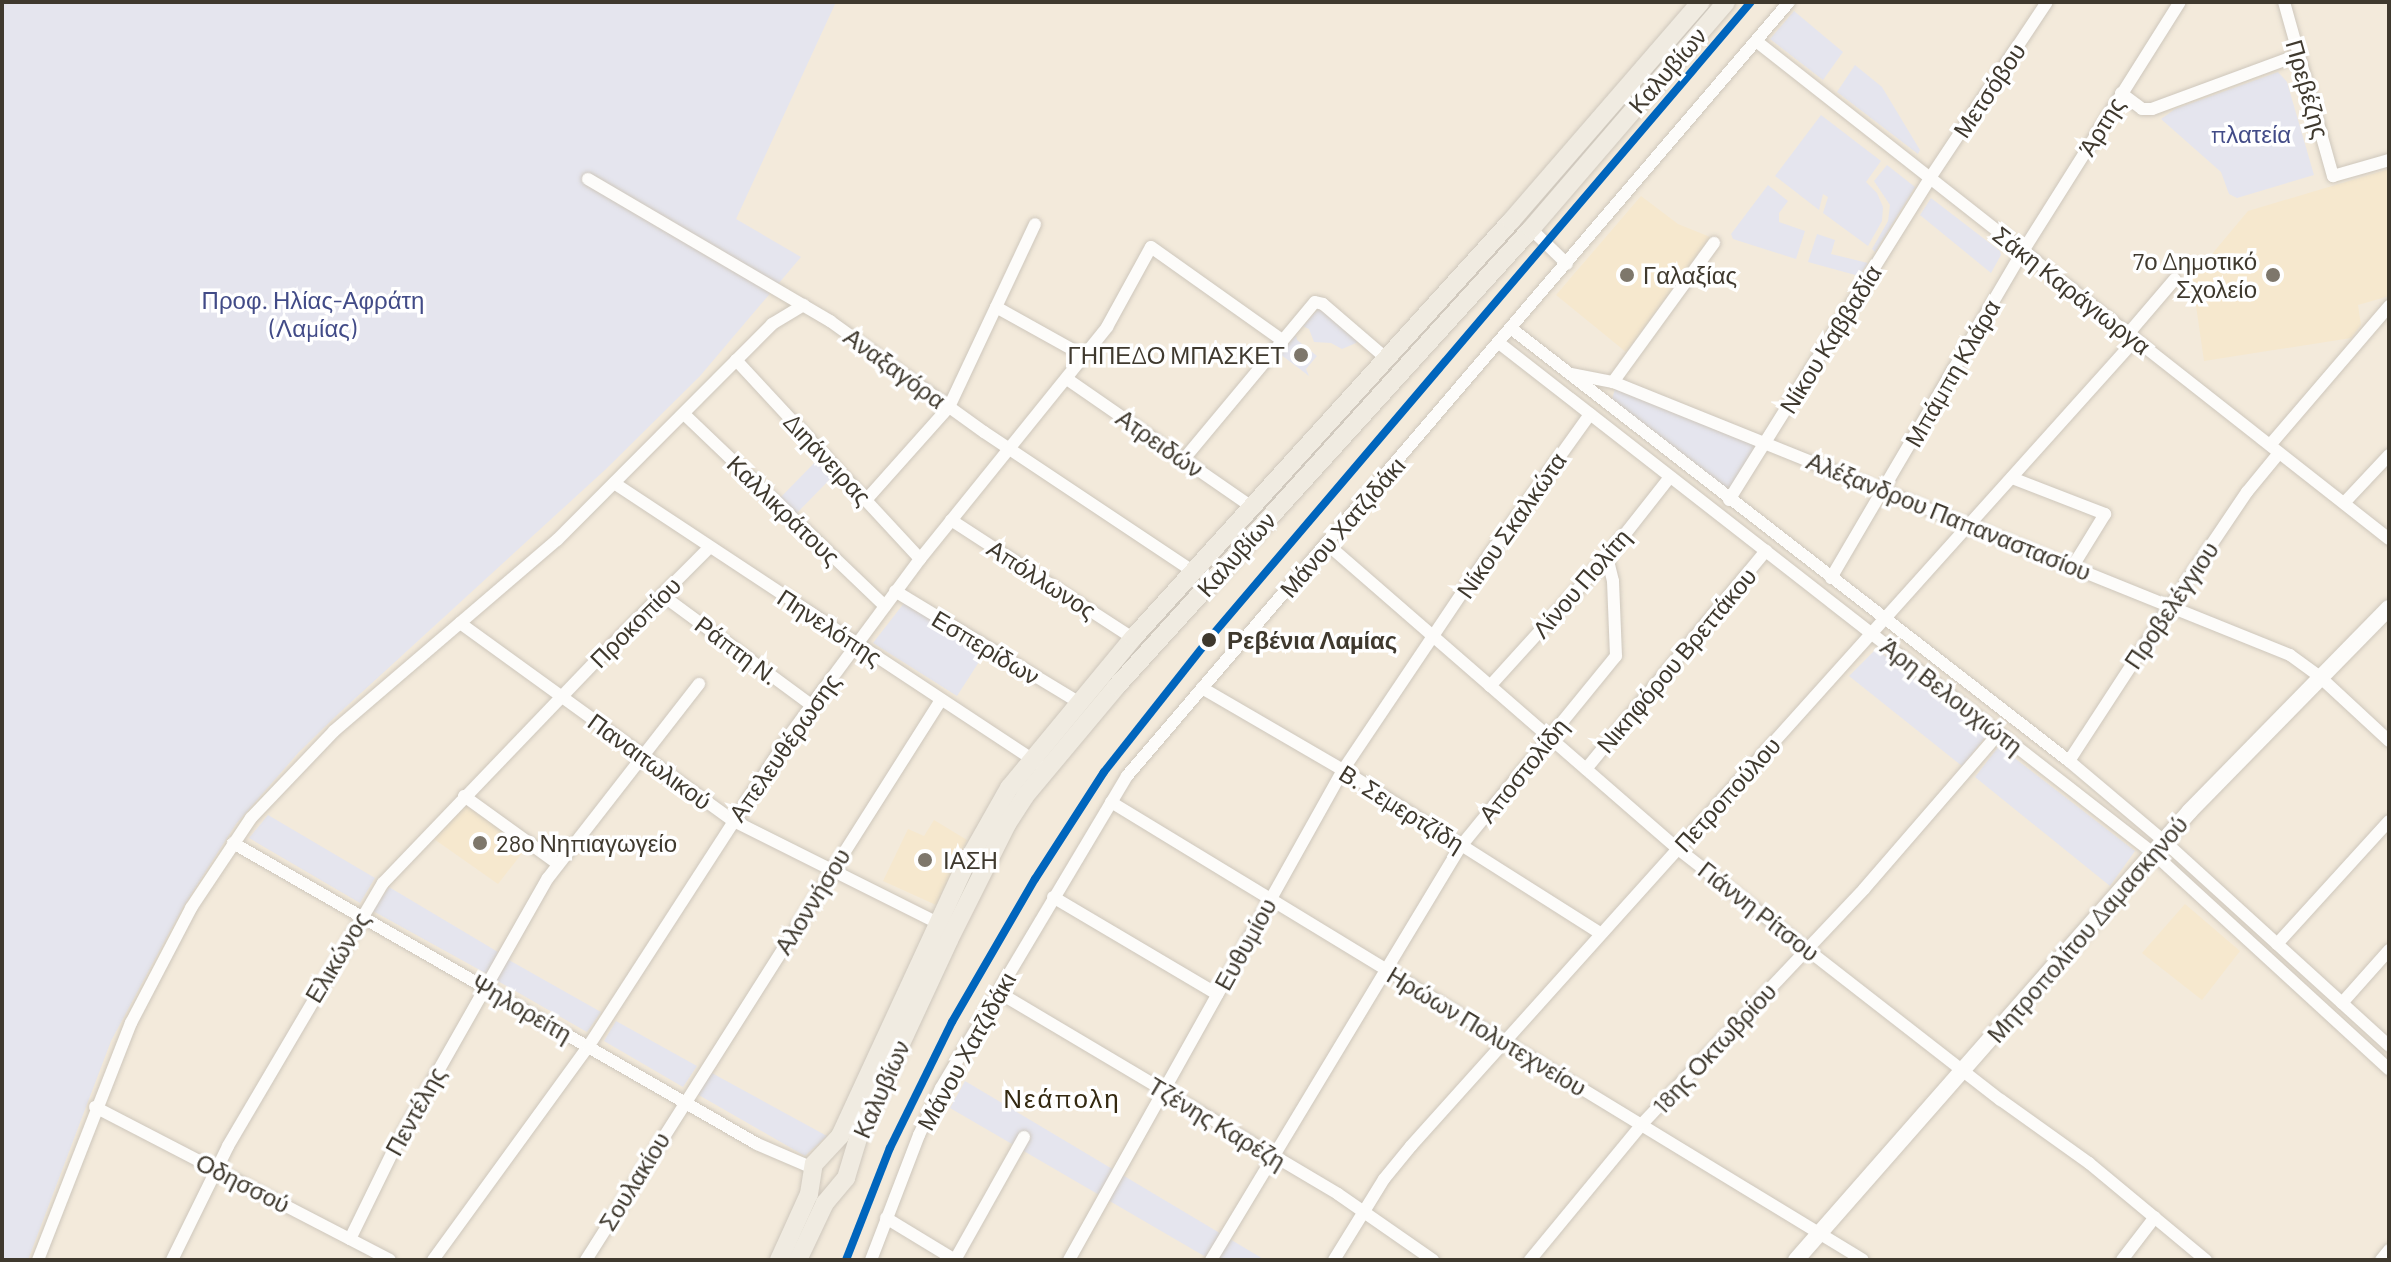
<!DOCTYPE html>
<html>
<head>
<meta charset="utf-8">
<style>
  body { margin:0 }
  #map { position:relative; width:2391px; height:1262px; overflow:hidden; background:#f3eadb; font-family:Barlow,sans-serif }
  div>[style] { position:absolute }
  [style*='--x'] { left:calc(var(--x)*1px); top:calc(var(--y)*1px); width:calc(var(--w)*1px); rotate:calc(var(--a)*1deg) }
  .built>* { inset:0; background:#f6e8ce }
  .green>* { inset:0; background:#e5e5ee }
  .roads { filter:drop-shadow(0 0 2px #cec7bc) drop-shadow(0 0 2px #cec7bc) }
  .street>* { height:12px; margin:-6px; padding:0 6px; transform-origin:6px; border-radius:6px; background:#fdfcfa }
  .secondary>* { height:16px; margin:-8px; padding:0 8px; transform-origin:8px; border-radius:8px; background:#fdfcfa }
  .primary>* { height:18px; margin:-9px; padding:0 9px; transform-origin:9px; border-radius:9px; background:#f0ebe1 }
  .rail-1>* { height:8px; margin:-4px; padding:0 4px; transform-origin:4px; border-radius:4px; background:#0065bd }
  .dots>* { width:22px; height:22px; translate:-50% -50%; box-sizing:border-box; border:4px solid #fff; border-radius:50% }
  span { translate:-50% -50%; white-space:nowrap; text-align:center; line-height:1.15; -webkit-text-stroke:7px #fff; paint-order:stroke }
  .street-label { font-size:24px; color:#3f392e }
  .park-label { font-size:24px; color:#424b87 }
  .poi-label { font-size:24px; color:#3f392e }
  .right { translate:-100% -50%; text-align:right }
  .left { translate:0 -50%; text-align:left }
  .stop-label { font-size:24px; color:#3f392e; font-weight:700 }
  .neighbourhood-label { font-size:26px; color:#342911; letter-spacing:2px }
  .frame { position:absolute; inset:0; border:4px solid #3f392e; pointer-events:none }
</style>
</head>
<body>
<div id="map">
  <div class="built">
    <div style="clip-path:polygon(2389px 169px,2389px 296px,2358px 305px,2361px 325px,2351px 338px,2204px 361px,2192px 278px,2248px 211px)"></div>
    <div style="clip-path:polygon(1641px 196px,1678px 224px,1710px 237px,1626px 352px,1556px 295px)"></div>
    <div style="clip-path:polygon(465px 805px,526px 848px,498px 884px,434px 839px)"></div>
    <div style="clip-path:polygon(934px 820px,967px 840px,936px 905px,883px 881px,908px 829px,924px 836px)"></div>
    <div style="clip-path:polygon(2185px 904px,2240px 951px,2202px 1000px,2142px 953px)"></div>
  </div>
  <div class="green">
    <div style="clip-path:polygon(2px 2px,836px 2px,736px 219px,801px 257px,700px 376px,606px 469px,337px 715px,299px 752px,236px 824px,183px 907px,111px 1041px,28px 1260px,2px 1260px)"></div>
    <div style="clip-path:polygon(1794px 11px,1843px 52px,1823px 80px,1770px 39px)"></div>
    <div style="clip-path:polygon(1855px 65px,1882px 87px,1920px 150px,1918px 154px,1837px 92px)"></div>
    <div style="clip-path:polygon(2278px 72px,2287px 82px,2314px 175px,2237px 198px,2229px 194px,2221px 172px,2161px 119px,2175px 109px)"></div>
    <div style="clip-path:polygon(1821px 115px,1881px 161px,1866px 182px,1877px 193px,1883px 207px,1882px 221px,1868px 246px,1823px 213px,1828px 197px,1823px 194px,1819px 210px,1775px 176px)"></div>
    <div style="clip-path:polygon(1887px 165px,1915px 187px,1875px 252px,1872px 249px,1888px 221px,1890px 205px,1874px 181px)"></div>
    <div style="clip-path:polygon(1768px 185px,1788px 201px,1779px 213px,1779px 222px,1805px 231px,1796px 259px,1733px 239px,1731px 234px)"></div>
    <div style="clip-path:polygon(1931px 198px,2000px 251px,2001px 255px,1991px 273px,1920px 215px)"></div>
    <div style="clip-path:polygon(1817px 234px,1835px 240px,1831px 254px,1868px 263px,1859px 276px,1808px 262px)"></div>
    <div style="clip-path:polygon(1320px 307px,1359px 339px,1356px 343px,1342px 349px,1331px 343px,1314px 342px,1309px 329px,1303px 326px)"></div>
    <div style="clip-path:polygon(1296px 335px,1297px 340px,1317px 356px,1306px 369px,1309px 376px,1280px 354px)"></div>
    <div style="clip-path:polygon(1615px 389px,1757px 446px,1729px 490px,1612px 399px)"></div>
    <div style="clip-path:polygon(820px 457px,836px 473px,796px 514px,780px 498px)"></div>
    <div style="clip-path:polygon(904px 603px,986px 651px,957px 696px,873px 643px)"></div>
    <div style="clip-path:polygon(1876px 649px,1987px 735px,1962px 766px,1849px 676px)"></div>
    <div style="clip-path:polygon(1999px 746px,2135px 851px,2110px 886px,1975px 777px)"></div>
    <div style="clip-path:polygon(268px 815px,375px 878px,360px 903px,249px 838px)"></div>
    <div style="clip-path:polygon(389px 887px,498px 952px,487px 974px,373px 911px)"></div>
    <div style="clip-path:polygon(507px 959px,601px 1012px,587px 1032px,496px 980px)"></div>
    <div style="clip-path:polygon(616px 1021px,697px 1066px,683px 1087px,604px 1041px)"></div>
    <div style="clip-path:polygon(710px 1072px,827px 1136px,805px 1156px,697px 1094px)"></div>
    <div style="clip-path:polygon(965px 1081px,1265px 1260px,1211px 1260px,950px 1108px)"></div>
  </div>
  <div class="roads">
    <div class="street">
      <div style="--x:2284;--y:2;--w:181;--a:74.3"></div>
      <div style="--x:2333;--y:176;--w:58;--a:-15.9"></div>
      <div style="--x:1756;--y:41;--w:805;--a:38.19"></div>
      <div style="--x:2121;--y:93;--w:26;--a:37"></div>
      <div style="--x:2142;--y:109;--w:10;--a:0"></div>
      <div style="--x:2152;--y:109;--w:156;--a:-20.3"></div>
      <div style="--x:588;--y:179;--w:281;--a:30.4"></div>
      <div style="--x:830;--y:321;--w:190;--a:35.8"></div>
      <div style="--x:984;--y:432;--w:252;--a:33.7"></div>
      <div style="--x:1531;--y:229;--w:50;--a:44.2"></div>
      <div style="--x:996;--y:307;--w:101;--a:29.1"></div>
      <div style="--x:1512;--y:329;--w:705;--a:37.8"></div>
      <div style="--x:2069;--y:761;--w:124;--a:40.1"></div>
      <div style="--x:2164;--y:841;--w:304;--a:42.3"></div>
      <div style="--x:2128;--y:334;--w:72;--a:-49.5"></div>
      <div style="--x:1499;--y:343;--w:829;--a:37.95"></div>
      <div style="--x:2153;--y:853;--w:320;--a:42.5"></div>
      <div style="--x:736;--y:360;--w:271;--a:47.2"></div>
      <div style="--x:1571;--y:374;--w:43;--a:10.8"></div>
      <div style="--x:1613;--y:382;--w:730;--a:21.96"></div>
      <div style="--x:2290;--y:655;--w:37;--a:36"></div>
      <div style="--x:2320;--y:677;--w:94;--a:42.8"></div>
      <div style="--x:1067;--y:379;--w:226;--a:34.7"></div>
      <div style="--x:1613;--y:382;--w:172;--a:-54"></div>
      <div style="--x:684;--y:414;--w:278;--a:43.7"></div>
      <div style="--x:2270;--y:445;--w:183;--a:-49.4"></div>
      <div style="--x:1184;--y:459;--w:204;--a:-50.2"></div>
      <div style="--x:1315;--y:302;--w:8;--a:14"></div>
      <div style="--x:1323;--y:304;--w:84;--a:40.7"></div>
      <div style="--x:2012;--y:478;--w:100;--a:21.2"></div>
      <div style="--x:2105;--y:514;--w:61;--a:121.6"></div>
      <div style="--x:614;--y:483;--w:508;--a:33.44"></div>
      <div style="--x:866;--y:500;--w:125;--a:-48.3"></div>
      <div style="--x:949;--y:407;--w:202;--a:-64.8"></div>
      <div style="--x:1729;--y:500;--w:380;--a:-58"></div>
      <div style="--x:1930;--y:178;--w:211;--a:-56.4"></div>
      <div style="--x:2344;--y:503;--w:66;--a:-46.8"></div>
      <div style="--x:951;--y:520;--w:217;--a:33"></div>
      <div style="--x:1327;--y:544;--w:465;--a:41"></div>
      <div style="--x:1678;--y:849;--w:409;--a:37.9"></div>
      <div style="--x:2001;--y:1100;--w:108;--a:35.6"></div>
      <div style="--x:2089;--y:1163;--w:152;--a:39.7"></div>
      <div style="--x:1831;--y:578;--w:379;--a:-59.6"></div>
      <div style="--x:2023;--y:251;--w:294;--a:-57.8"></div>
      <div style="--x:895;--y:591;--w:214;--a:31.2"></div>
      <div style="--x:662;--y:595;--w:185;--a:36.4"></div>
      <div style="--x:460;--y:623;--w:336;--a:35.9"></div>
      <div style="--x:732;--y:820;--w:230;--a:26.6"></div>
      <div style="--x:1490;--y:686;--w:174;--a:-47.8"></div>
      <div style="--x:1607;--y:557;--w:102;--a:-51.8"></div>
      <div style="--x:1202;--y:688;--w:163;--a:30.2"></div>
      <div style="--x:1343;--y:770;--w:304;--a:32.4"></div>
      <div style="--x:2069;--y:761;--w:185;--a:-56.9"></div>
      <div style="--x:2170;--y:606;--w:138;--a:-56"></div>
      <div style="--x:2247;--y:492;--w:50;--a:-50.6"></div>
      <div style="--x:1586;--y:769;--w:283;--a:-50.5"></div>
      <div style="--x:464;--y:796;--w:115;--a:35.8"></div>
      <div style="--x:1111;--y:802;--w:880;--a:31.34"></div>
      <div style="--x:233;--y:843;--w:604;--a:29.87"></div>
      <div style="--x:757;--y:1144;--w:61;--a:23.2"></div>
      <div style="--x:1053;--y:897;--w:191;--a:30.6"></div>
      <div style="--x:2277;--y:944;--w:166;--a:-47.7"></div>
      <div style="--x:998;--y:992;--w:395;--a:30.7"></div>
      <div style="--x:1338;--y:1194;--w:116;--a:34.8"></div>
      <div style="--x:2342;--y:1003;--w:71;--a:-48.4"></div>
      <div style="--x:95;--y:1107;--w:332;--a:27.4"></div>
      <div style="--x:886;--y:1218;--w:81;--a:31.3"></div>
      <div style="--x:350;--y:1239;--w:102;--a:-63.9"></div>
      <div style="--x:395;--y:1147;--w:309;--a:-60.4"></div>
      <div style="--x:548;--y:878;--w:246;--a:-52.1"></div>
      <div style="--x:38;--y:1260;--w:255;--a:-68.6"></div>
      <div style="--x:131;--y:1023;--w:130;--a:-62.4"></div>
      <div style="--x:191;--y:908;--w:108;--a:-56.3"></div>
      <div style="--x:251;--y:818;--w:120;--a:-46.3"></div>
      <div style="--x:334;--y:731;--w:294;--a:-40.6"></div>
      <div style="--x:557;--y:540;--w:305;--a:-45.1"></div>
      <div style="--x:772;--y:324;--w:37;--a:-31"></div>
      <div style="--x:172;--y:1260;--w:127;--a:-63.8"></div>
      <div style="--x:228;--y:1146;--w:305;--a:-59.5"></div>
      <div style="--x:383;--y:883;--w:313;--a:-46.2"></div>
      <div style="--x:600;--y:657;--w:154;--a:-45"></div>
      <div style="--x:433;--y:1260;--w:263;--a:-54"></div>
      <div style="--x:588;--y:1047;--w:370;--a:-57.1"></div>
      <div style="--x:789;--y:736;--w:220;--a:-53.5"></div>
      <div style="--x:920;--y:559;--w:298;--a:-51.1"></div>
      <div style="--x:1107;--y:327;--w:91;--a:-61.2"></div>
      <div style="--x:1151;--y:247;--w:161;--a:35.4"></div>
      <div style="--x:586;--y:1260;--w:663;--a:-57.63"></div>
      <div style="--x:871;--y:1260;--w:134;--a:-69"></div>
      <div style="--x:919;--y:1135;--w:52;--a:-64.9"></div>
      <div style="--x:941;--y:1088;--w:363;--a:-59.2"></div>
      <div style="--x:1127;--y:776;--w:1018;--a:-49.46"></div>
      <div style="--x:955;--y:1260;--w:141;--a:-60.7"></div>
      <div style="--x:1069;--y:1260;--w:561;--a:-60.79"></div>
      <div style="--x:1343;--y:770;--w:213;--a:-56.1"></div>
      <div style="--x:1462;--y:593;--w:220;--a:-54.4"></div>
      <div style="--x:1211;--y:1260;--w:484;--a:-58.9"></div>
      <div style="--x:1461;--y:846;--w:245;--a:-50.8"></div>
      <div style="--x:1616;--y:656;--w:75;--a:-92.3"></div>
      <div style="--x:1613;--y:581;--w:25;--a:-104"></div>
      <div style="--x:1334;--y:1260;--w:95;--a:-58.3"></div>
      <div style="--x:1384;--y:1179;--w:43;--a:-50.7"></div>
      <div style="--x:1411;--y:1146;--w:1083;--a:-48.07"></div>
      <div style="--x:1530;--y:1260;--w:176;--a:-50.5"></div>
      <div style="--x:1642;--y:1124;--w:323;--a:-46.6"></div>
      <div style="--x:1864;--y:889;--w:206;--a:-49.1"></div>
      <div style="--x:2122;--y:1260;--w:54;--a:-52.5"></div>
      <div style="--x:2381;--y:1260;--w:13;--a:-51"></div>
    </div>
    <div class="secondary">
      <div style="--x:1796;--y:1260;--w:597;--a:-48.73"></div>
      <div style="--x:2190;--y:811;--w:284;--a:-45.6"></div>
    </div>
    <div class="primary">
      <div style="--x:779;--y:1260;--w:72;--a:-65.6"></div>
      <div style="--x:809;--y:1194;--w:30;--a:-81"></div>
      <div style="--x:814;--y:1164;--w:38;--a:-47"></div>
      <div style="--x:840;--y:1136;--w:298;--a:-65.2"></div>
      <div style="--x:965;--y:866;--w:90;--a:-60.6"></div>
      <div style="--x:1009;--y:788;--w:195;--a:-50.4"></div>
      <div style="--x:1133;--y:638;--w:563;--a:-47.81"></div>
      <div style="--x:1511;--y:221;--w:290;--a:-49.1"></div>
      <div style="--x:798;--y:1260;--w:63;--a:-64.7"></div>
      <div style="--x:825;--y:1203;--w:33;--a:-50"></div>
      <div style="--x:846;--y:1178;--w:48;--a:-73.1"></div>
      <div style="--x:860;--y:1132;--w:212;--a:-65.1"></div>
      <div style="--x:949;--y:940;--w:130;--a:-63.4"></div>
      <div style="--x:1007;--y:824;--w:33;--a:-57"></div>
      <div style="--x:1025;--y:796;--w:142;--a:-50.1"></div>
      <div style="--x:1116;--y:687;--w:618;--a:-47.82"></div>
      <div style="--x:1531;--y:229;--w:299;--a:-49.3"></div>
    </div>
  </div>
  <div class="rail-1">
    <div style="--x:846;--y:1260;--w:120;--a:-68.6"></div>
    <div style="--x:890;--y:1148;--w:140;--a:-63.8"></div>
    <div style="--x:952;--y:1022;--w:165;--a:-59.9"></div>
    <div style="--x:1035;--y:879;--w:127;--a:-57.2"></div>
    <div style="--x:1104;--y:772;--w:169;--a:-51.7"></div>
    <div style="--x:1209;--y:639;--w:836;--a:-49.61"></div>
  </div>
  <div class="dots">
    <div style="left:1627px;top:275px;background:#7e776b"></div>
    <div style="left:2273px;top:275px;background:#7e776b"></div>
    <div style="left:1301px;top:355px;background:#7e776b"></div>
    <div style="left:1209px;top:640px;background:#3f392e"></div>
    <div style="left:480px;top:843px;background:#7e776b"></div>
    <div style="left:925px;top:860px;background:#7e776b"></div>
  </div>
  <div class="street-label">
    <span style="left:1667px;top:70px;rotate:-49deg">Καλυβίων</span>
    <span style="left:2308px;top:89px;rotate:74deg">Πρεβέζης</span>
    <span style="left:1989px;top:90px;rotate:-56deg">Μετσόβου</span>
    <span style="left:2101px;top:126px;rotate:-58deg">Άρτης</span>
    <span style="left:2072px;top:290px;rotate:38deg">Σάκη Καράγιωργα</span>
    <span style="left:1830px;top:339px;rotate:-58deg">Νίκου Καββαδία</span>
    <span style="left:895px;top:368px;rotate:36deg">Αναξαγόρα</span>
    <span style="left:1952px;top:373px;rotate:-60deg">Μπάμπη Κλάρα</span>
    <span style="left:1160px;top:443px;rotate:35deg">Ατρειδών</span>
    <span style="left:828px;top:459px;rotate:47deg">Διηάνειρας</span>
    <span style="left:784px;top:510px;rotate:44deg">Καλλικράτους</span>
    <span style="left:1949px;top:516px;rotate:22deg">Αλέξανδρου Παπαναστασίου</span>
    <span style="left:1511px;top:525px;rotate:-55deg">Νίκου Σκαλκώτα</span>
    <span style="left:1342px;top:527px;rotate:-49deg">Μάνου Χατζιδάκι</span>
    <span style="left:1236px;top:554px;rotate:-48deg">Καλυβίων</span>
    <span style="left:1042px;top:579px;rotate:33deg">Απόλλωνος</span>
    <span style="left:1581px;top:583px;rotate:-49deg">Λίνου Πολίτη</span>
    <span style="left:2171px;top:605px;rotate:-56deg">Προβελέγγιου</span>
    <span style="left:635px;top:622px;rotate:-45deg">Προκοπίου</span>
    <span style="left:830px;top:627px;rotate:33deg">Πηνελόπης</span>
    <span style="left:986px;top:647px;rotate:31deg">Εσπερίδων</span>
    <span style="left:737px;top:650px;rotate:37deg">Ράπτη Ν.</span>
    <span style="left:1676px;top:660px;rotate:-50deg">Νικηφόρου Βρεττάκου</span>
    <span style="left:1952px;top:696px;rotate:38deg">Άρη Βελουχιώτη</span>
    <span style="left:784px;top:747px;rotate:-55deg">Απελευθέρωσης</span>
    <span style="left:650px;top:761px;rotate:36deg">Παναιτωλικού</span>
    <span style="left:1523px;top:770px;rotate:-51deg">Αποστολίδη</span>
    <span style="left:1727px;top:794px;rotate:-48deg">Πετροπούλου</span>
    <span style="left:1402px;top:808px;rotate:32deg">Β. Σεμερτζίδη</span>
    <span style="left:812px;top:901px;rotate:-58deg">Αλοννήσου</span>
    <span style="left:1759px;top:911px;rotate:38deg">Γιάννη Ρίτσου</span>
    <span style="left:2087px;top:929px;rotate:-49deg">Μητροπολίτου Δαμασκηνού</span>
    <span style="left:1245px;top:944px;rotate:-61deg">Ευθυμίου</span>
    <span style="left:337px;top:957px;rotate:-59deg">Ελικώνος</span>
    <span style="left:522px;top:1008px;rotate:30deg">Ψηλορείτη</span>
    <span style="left:1487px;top:1031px;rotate:31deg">Ηρώων Πολυτεχνείου</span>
    <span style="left:1714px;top:1048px;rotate:-47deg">18ης Οκτωβρίου</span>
    <span style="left:966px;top:1051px;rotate:-61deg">Μάνου Χατζιδάκι</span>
    <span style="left:881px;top:1089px;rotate:-66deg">Καλυβίων</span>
    <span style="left:415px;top:1111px;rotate:-61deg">Πεντέλης</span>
    <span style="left:1217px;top:1123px;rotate:31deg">Τζένης Καρέζη</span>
    <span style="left:634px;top:1181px;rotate:-58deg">Σουλακίου</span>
    <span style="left:243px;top:1183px;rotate:27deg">Οδησσού</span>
  </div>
  <div class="park-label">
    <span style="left:2251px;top:134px">πλατεία</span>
    <span style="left:313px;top:314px">Προφ. Ηλίας-Αφράτη<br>(Λαμίας)</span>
  </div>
  <div class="poi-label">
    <span class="right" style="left:2257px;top:275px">7ο Δημοτικό<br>Σχολείο</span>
    <span class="left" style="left:1643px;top:275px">Γαλαξίας</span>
    <span class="right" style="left:1285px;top:355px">ΓΗΠΕΔΟ ΜΠΑΣΚΕΤ</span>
    <span class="left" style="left:496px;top:843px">28ο Νηπιαγωγείο</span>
    <span class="left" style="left:943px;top:860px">ΙΑΣΗ</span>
  </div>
  <div class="stop-label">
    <span class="left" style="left:1227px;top:640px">Ρεβένια Λαμίας</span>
  </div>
  <div class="neighbourhood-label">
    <span style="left:1062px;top:1098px">Νεάπολη</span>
  </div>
  <div class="frame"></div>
</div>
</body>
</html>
